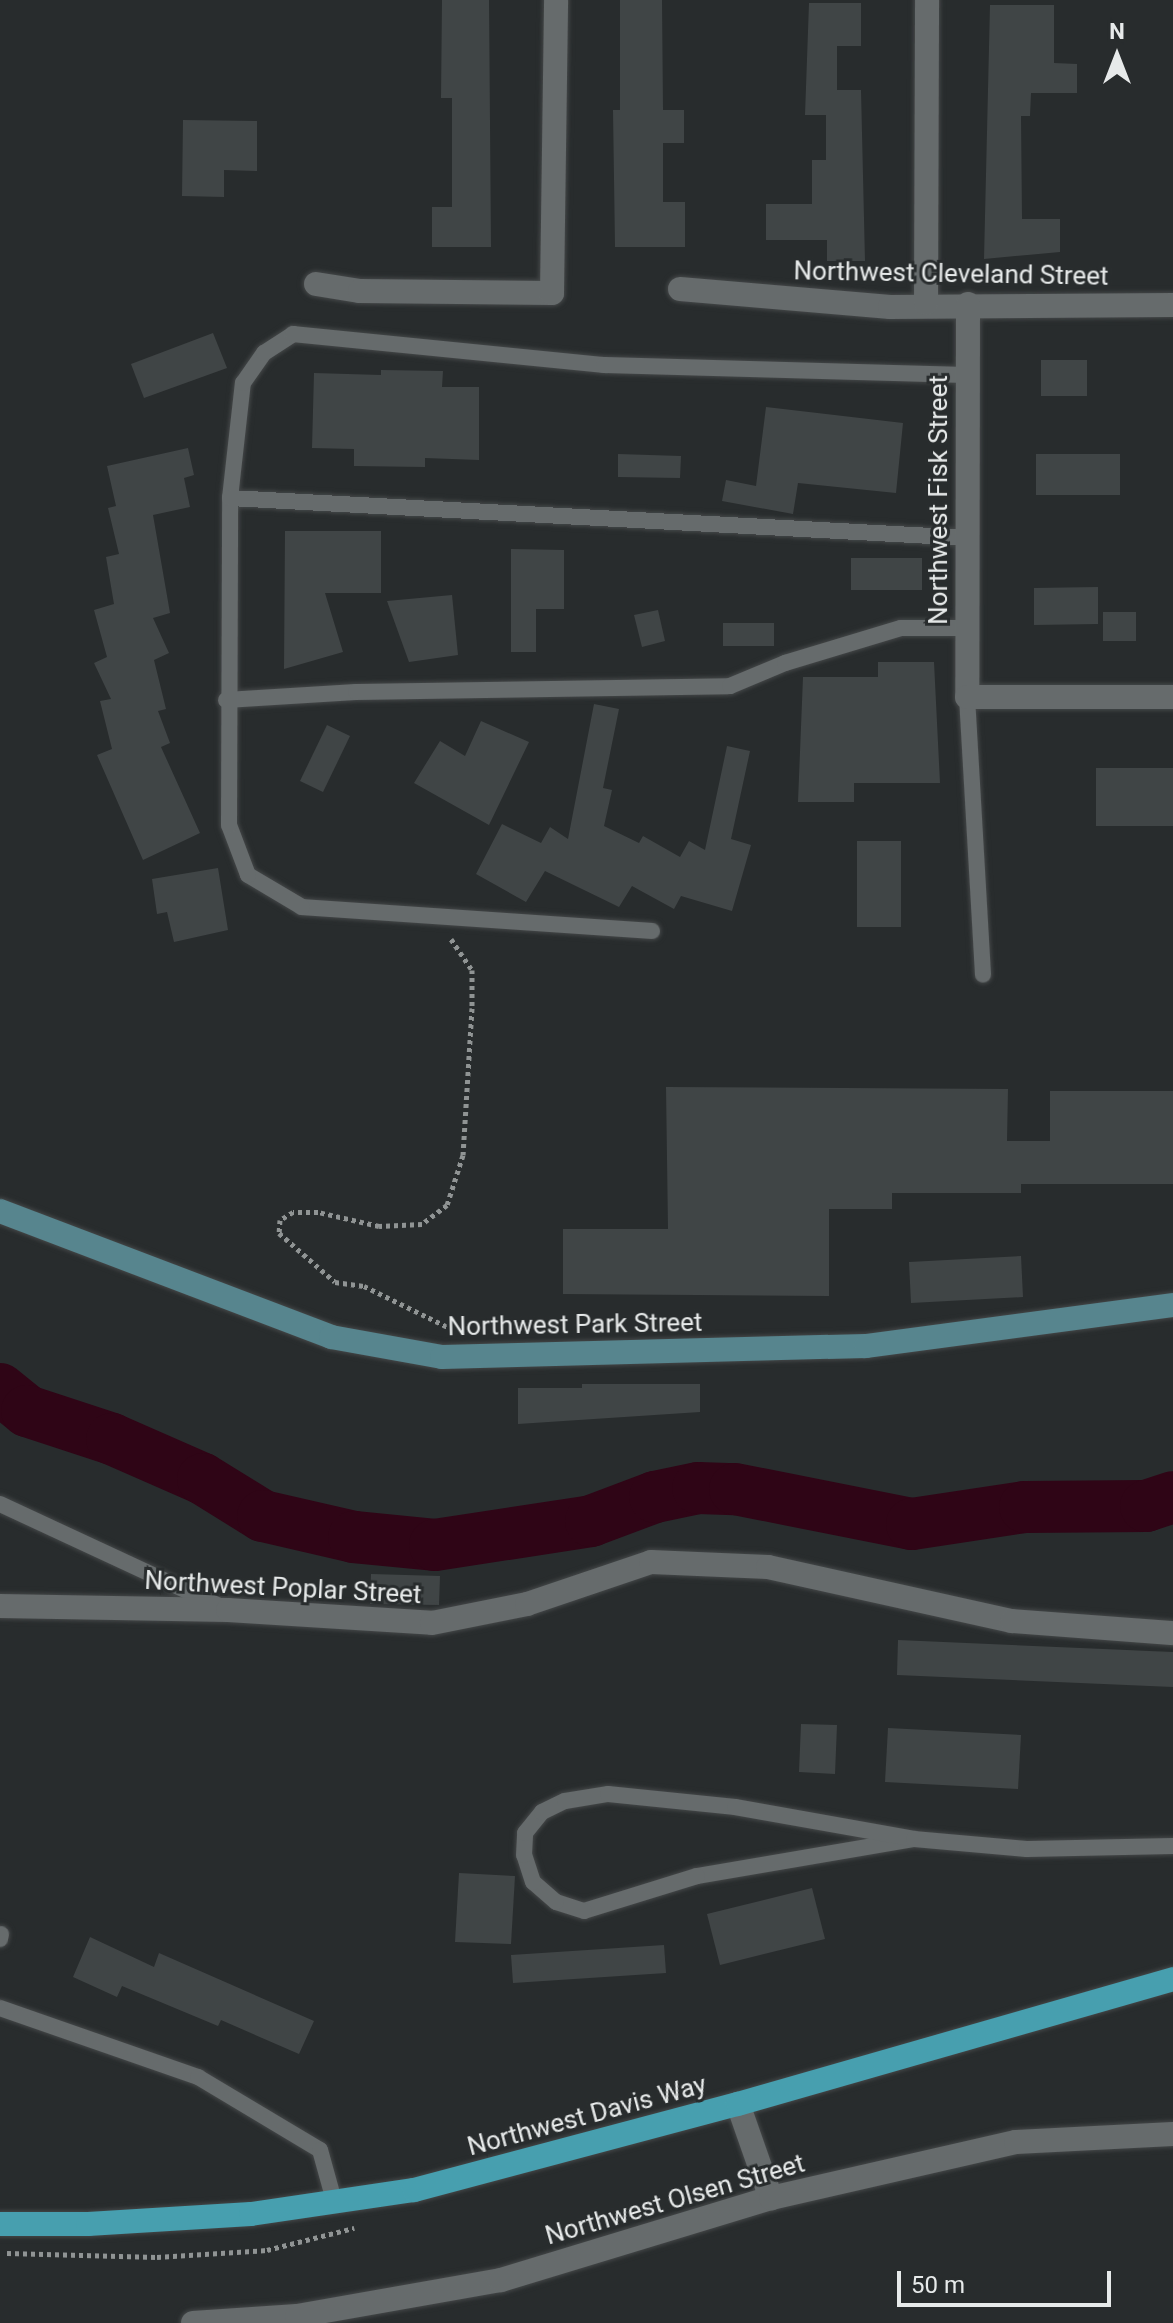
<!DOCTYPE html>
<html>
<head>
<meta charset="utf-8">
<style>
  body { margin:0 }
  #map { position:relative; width:1173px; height:2323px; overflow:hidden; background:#282c2d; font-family:Roboto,sans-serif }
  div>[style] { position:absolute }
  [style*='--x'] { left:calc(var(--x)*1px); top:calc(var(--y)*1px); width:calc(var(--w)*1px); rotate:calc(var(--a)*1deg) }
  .river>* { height:52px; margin:-26px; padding:0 26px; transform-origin:26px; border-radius:26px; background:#2f0516 }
  .building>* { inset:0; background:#404546 }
  .path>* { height:5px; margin-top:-2.5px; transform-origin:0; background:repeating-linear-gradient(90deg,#909494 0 4px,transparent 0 8px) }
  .roads { filter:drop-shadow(0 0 2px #444748) drop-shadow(0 0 2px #444748) }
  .lane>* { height:16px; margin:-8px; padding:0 8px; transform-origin:8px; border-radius:8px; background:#666b6c }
  .street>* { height:24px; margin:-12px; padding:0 12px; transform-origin:12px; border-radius:12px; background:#666b6c }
  .secondary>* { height:24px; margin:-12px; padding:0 12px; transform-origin:12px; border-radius:12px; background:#57858e }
  .primary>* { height:24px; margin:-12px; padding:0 12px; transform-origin:12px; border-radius:12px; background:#479faf }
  span { translate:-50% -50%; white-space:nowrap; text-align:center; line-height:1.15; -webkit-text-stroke:6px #282c2d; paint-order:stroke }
  .street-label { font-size:26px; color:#e7eaea }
  .north { position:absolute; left:1077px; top:16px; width:80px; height:80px; -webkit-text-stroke:6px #282c2d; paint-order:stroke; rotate:0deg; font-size:22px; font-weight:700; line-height:32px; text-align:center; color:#e7eaea }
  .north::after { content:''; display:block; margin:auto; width:28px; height:36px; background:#e7eaea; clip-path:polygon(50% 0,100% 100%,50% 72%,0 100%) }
  .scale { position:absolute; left:897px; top:2271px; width:214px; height:36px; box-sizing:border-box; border:4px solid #e7eaea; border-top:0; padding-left:10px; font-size:24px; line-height:28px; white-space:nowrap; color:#e7eaea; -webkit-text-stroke:6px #282c2d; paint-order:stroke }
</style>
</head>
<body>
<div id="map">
  <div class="river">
    <div style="--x:0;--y:1389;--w:35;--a:39"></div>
    <div style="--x:27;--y:1411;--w:89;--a:18.2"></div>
    <div style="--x:112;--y:1439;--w:99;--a:23.7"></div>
    <div style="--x:203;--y:1479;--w:70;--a:31.7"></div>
    <div style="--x:263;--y:1516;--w:93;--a:13"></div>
    <div style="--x:354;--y:1537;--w:81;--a:5.6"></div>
    <div style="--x:435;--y:1545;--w:158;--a:-8.7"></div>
    <div style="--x:591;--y:1521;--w:68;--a:-20.6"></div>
    <div style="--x:655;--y:1497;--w:44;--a:-11.8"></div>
    <div style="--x:698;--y:1488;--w:37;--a:2"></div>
    <div style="--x:735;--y:1489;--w:180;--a:11.2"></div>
    <div style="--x:912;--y:1524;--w:114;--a:-8.6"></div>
    <div style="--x:1025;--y:1507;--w:121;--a:-0.5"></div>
    <div style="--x:1146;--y:1506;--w:28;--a:-18"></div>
  </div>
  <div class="building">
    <div style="clip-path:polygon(442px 0,489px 0,491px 247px,432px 247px,432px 207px,452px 207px,452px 98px,441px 98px)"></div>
    <div style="clip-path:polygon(620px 0,662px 0,663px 110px,684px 110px,684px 143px,663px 143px,663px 202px,685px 202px,685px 247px,615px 247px,613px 110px,620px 110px)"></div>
    <div style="clip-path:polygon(809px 3px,861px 3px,861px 46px,837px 46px,837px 90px,861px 90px,865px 261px,827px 261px,827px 240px,766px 240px,766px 204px,812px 204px,812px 160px,826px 160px,826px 115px,805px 115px)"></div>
    <div style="clip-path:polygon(990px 5px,1054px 5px,1054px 63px,1077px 64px,1077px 93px,1031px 93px,1030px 116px,1021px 116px,1022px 219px,1060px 219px,1060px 252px,984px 259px)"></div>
    <div style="clip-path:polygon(183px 120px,257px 121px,257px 171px,224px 170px,224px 197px,182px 196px)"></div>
    <div style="clip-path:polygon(213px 333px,227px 368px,144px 398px,131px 364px)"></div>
    <div style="clip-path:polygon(1041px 360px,1087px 360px,1087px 396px,1041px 396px)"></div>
    <div style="clip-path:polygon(381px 370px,443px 371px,442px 387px,479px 387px,479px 460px,425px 458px,425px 467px,354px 466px,354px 449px,312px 448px,314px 373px,381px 375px)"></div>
    <div style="clip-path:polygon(766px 407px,903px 423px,896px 493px,798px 483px,793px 514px,722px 501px,726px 480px,756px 486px)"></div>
    <div style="clip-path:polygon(188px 448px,194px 475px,184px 478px,190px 507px,153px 515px,170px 613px,153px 618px,169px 653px,154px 660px,166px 709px,158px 711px,170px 743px,161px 747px,200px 833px,143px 860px,97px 755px,112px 749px,100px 701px,111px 699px,94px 663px,107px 657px,94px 610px,114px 604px,106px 557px,119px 554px,108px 508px,116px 506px,107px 466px)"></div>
    <div style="clip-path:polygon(618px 454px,681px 456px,680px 478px,618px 477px)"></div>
    <div style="clip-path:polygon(1036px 454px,1120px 454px,1120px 495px,1036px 495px)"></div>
    <div style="clip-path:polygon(285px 531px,381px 531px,381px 593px,325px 593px,343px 652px,284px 669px)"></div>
    <div style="clip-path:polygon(511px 549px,564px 550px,564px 609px,536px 609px,536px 652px,511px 652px)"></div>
    <div style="clip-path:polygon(851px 558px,922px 558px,922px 590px,851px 590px)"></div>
    <div style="clip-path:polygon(1098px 587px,1098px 624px,1034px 625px,1034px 588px)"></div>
    <div style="clip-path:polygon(452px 595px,458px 655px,409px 662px,387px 601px)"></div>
    <div style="clip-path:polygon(658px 610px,665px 641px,642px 647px,634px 615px)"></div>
    <div style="clip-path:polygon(1103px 612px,1136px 612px,1136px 641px,1103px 641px)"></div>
    <div style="clip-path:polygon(723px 623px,774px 623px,774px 646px,723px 646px)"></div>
    <div style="clip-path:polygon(878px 662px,934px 662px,940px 783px,854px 783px,854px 802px,798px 802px,803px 677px,878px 677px)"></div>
    <div style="clip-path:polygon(594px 704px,619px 709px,603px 788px,612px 790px,604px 826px,639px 843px,643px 836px,680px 857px,689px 841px,705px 850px,727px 746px,750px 751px,731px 839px,751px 845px,732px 911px,681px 896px,674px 909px,632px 886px,619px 907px,545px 871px,526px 902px,476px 874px,502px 824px,541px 843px,550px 827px,568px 839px)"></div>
    <div style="clip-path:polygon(481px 721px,529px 742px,489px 825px,414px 783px,440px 741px,465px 756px)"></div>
    <div style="clip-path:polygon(327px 725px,350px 736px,323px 792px,300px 781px)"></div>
    <div style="clip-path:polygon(1096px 768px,1173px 768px,1173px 826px,1096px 826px)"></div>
    <div style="clip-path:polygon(857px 841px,901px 841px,901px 927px,857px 927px)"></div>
    <div style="clip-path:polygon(218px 868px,228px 930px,174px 942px,167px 912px,157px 914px,152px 879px)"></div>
    <div style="clip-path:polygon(666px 1087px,1008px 1089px,1007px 1141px,1050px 1141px,1050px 1091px,1173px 1091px,1173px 1184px,1021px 1184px,1021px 1193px,892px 1193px,892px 1209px,829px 1209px,829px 1296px,563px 1294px,563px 1229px,668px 1229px)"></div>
    <div style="clip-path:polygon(1021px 1256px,1023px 1297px,911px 1303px,909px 1262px)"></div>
    <div style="clip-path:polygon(582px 1384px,700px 1384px,700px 1412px,518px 1424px,518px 1388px,582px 1388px)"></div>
    <div style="clip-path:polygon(371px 1574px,440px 1576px,439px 1605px,370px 1604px)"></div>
    <div style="clip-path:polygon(898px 1640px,1173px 1652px,1173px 1687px,897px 1675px)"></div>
    <div style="clip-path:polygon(801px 1724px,837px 1725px,835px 1774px,799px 1772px)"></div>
    <div style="clip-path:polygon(888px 1728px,1021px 1735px,1018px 1789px,885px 1782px)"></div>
    <div style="clip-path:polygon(459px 1873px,515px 1876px,511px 1944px,455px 1942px)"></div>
    <div style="clip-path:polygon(812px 1888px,825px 1939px,720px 1965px,707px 1914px)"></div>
    <div style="clip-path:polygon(90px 1937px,154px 1967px,159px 1953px,314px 2021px,299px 2054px,221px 2020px,218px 2026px,122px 1986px,117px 1997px,73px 1977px)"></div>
    <div style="clip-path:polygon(664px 1945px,666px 1973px,513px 1983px,511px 1955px)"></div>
  </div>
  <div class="path">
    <div style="--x:451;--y:939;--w:37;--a:56"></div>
    <div style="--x:472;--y:970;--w:38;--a:90"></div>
    <div style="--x:472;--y:1008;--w:147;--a:93.5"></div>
    <div style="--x:463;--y:1155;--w:52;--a:107.7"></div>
    <div style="--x:447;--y:1205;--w:31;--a:143"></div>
    <div style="--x:422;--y:1224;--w:43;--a:177.3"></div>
    <div style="--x:379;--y:1226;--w:63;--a:-167.1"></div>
    <div style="--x:318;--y:1212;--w:25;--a:180"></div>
    <div style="--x:293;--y:1212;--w:15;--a:148"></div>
    <div style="--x:280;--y:1220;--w:13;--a:94"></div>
    <div style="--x:279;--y:1233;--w:74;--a:41.2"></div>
    <div style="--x:335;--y:1282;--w:29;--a:8"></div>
    <div style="--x:364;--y:1286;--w:100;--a:26.1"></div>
    <div style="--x:7;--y:2253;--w:150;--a:1.5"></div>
    <div style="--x:157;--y:2257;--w:110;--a:-3.6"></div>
    <div style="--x:267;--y:2250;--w:90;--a:-14.2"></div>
  </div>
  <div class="roads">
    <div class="lane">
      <div style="--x:230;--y:498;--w:116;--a:-83.6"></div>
      <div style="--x:243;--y:383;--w:37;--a:-55"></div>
      <div style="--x:264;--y:353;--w:35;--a:-33"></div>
      <div style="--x:293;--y:334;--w:313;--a:5.7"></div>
      <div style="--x:604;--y:365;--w:363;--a:1.6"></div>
      <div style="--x:967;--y:697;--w:278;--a:86.7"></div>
      <div style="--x:226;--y:700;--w:130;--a:-3.5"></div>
      <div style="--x:356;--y:692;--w:374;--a:-0.9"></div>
      <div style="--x:730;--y:686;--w:60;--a:-22.7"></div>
      <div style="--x:785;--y:663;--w:121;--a:-16.8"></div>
      <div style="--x:901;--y:628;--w:66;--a:0"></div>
      <div style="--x:652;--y:931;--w:351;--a:-176.1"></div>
      <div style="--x:302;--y:907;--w:63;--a:-149.3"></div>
      <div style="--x:248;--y:875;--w:53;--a:-110.8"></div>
      <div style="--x:229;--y:825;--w:327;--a:-89.8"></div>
      <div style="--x:230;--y:498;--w:739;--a:3.1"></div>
      <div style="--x:0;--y:1504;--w:242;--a:24.9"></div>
      <div style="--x:914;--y:1839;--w:220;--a:170.3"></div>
      <div style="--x:697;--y:1876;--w:118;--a:162.8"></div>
      <div style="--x:584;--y:1911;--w:29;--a:-162"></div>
      <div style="--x:556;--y:1902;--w:30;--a:-139"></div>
      <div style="--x:533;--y:1882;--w:28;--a:-108"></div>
      <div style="--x:524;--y:1855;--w:22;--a:-87"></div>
      <div style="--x:525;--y:1833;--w:27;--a:-51"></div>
      <div style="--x:542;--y:1812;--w:25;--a:-26"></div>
      <div style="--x:565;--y:1801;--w:44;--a:-9.2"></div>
      <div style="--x:608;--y:1794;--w:128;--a:5.8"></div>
      <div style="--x:735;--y:1807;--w:182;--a:10.1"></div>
      <div style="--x:914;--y:1839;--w:113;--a:5.1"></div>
      <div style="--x:1027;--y:1849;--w:146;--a:-1.2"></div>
      <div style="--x:0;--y:1939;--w:5;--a:-79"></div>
      <div style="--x:0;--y:2008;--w:210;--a:19.2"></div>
      <div style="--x:198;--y:2077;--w:142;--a:30.9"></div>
      <div style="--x:320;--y:2150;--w:56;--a:74.5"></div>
    </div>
    <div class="street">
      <div style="--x:316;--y:284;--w:45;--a:9"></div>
      <div style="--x:360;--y:291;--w:192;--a:0.6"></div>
      <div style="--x:552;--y:293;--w:293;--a:-89.2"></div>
      <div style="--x:680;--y:289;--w:211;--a:4.9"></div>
      <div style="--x:890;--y:307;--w:283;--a:-0.4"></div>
      <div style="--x:926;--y:303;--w:303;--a:-89.8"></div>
      <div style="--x:968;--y:304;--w:393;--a:90.1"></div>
      <div style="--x:967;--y:697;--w:206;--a:0"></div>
      <div style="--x:0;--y:1606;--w:228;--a:1"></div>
      <div style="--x:228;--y:1610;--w:204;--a:3.6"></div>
      <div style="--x:432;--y:1623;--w:97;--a:-11.3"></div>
      <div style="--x:527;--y:1604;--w:131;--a:-18.7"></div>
      <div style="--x:651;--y:1562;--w:117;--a:2.4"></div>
      <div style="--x:768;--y:1567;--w:250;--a:12.5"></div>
      <div style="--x:1012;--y:1621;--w:161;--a:4.3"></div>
      <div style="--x:738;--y:2104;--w:100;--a:70.7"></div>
      <div style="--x:193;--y:2323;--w:104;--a:-3.9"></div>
      <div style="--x:297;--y:2316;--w:207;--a:-10"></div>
      <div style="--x:501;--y:2280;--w:282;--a:-16.9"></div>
      <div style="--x:771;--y:2198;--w:251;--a:-12.9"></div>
      <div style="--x:1016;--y:2142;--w:157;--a:-2.9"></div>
    </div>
    <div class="secondary">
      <div style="--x:0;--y:1211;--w:354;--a:20.8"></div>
      <div style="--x:331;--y:1337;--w:113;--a:10.2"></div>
      <div style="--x:442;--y:1357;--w:424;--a:-1.5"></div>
      <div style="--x:866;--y:1346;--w:310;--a:-7.6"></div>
    </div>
    <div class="primary">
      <div style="--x:0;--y:2224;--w:88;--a:0"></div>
      <div style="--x:88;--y:2224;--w:163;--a:-3.5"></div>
      <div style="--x:251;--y:2214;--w:165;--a:-8.4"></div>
      <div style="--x:414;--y:2190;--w:335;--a:-14.9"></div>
      <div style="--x:738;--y:2104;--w:453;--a:-16"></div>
    </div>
  </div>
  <div class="street-label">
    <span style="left:951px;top:274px;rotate:1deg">Northwest Cleveland Street</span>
    <span style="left:939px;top:500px;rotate:-90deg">Northwest Fisk Street</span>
    <span style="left:575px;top:1325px;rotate:-1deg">Northwest Park Street</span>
    <span style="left:283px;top:1588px;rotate:3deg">Northwest Poplar Street</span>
    <span style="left:587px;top:2116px;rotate:-15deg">Northwest Davis Way</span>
    <span style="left:675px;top:2200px;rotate:-16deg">Northwest Olsen Street</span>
  </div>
  <div class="north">N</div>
  <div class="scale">50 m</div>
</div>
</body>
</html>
